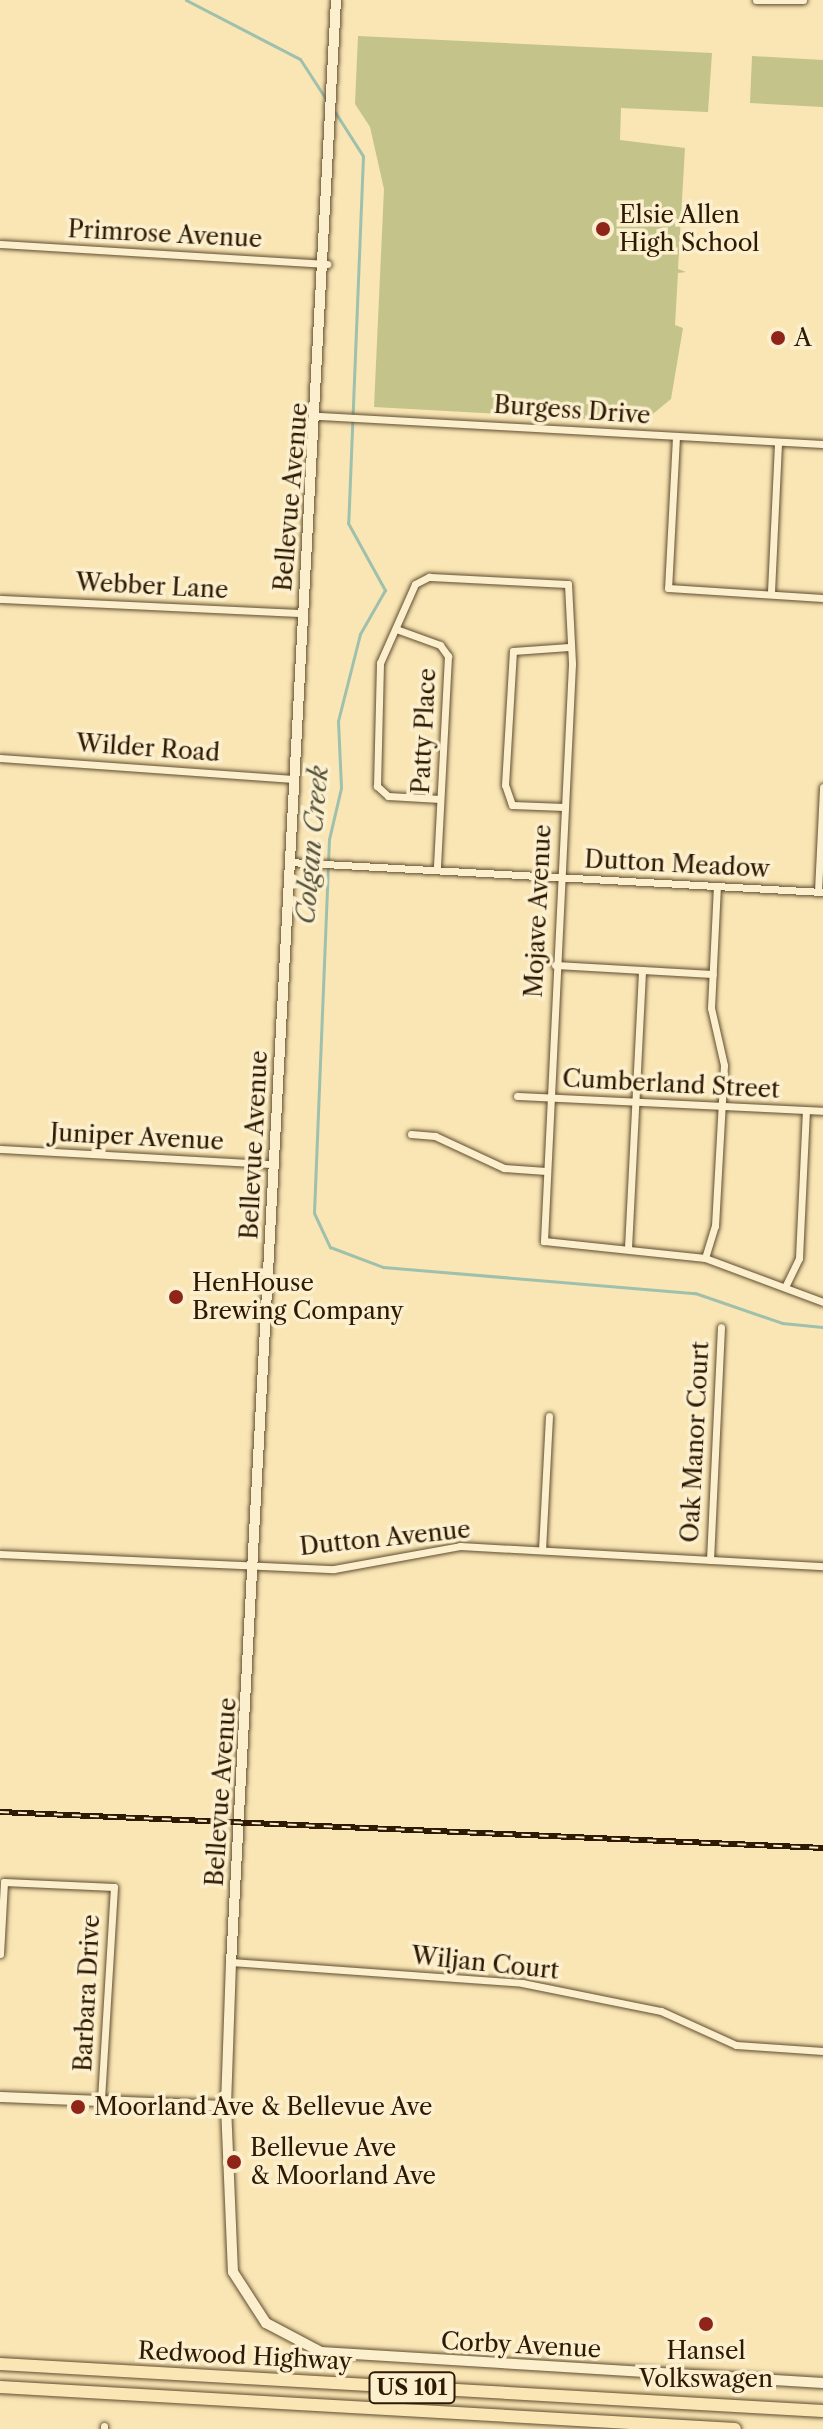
<!DOCTYPE html>
<html>
<head>
<meta charset="utf-8">
<style>
  body { margin:0 }
  #map { position:relative; width:823px; height:2429px; overflow:hidden; background:#f9e6b4; font-family:"Libre Caslon Text",serif }
  div>[style] { position:absolute }
  [style*='--x'] { left:calc(var(--x)*1px); top:calc(var(--y)*1px); width:calc(var(--w)*1px); rotate:calc(var(--a)*1deg) }
  .green>* { inset:0; background:#c3c38a }
  .stream>* { height:3px; margin:-1.5px; padding:0 1.5px; transform-origin:1.5px; border-radius:1.5px; background:#9ec0ad }
  .roads { filter:drop-shadow(0 0 2px #614c2f) drop-shadow(0 0 2px #614c2f) }
  .street>* { height:7px; margin:-3.5px; padding:0 3.5px; transform-origin:3.5px; border-radius:3.5px; background:#fbefce }
  .secondary>* { height:10px; margin:-5px; padding:0 5px; transform-origin:5px; border-radius:5px; background:#fbefce }
  .highway>* { height:12px; margin:-6px; padding:0 6px; transform-origin:6px; border-radius:6px; background:#f9e6b4 }
  .rail>* { height:6px; margin-top:-3px; transform-origin:0; background:repeating-linear-gradient(90deg,#fbefce 0 9px,#2e1903 0 18px); box-sizing:border-box; border-block:2px solid #2e1903 }
  .dots>* { width:22px; height:22px; translate:-50% -50%; box-sizing:border-box; border:4px solid #fbefce; border-radius:50% }
  span { translate:-50% -50%; white-space:nowrap; text-align:center; line-height:1.15; -webkit-text-stroke:7px #fbefce; paint-order:stroke }
  .shield-label span { padding:2px 6px; background:#fbefce; border:2px solid; border-radius:6px; -webkit-text-stroke-width:0 }
  .shield-label { font-size:22px; color:#2e1903; font-weight:700 }
  .poi-label { font-size:24px; color:#2e1903 }
  .left { translate:0 -50%; text-align:left }
  .street-label { font-size:24px; color:#2e1903 }
  .water-label { font-size:26px; color:#55533e; font-style:italic }
</style>
</head>
<body>
<div id="map">
  <div class="green">
    <div style="clip-path:polygon(358px 36px,712px 53px,708px 112px,621px 108px,620px 140px,685px 148px,678px 269px,686px 272px,678px 273px,675px 325px,683px 328px,671px 399px,643px 422px,374px 407px,384px 189px,370px 127px,355px 104px)"></div>
    <div style="clip-path:polygon(752px 56px,823px 60px,823px 107px,750px 103px)"></div>
  </div>
  <div class="stream">
    <div style="--x:186;--y:0;--w:128;--a:27.4"></div>
    <div style="--x:300;--y:59;--w:48;--a:57"></div>
    <div style="--x:335;--y:112;--w:52;--a:57.5"></div>
    <div style="--x:363;--y:156;--w:367;--a:92.3"></div>
    <div style="--x:348;--y:523;--w:77;--a:61.1"></div>
    <div style="--x:385;--y:590;--w:51;--a:119.6"></div>
    <div style="--x:360;--y:634;--w:90;--a:104.2"></div>
    <div style="--x:338;--y:721;--w:67;--a:87.4"></div>
    <div style="--x:341;--y:788;--w:52;--a:103.2"></div>
    <div style="--x:329;--y:839;--w:374;--a:92.3"></div>
    <div style="--x:314;--y:1213;--w:38;--a:65"></div>
    <div style="--x:330;--y:1247;--w:57;--a:20.7"></div>
    <div style="--x:383;--y:1267;--w:313;--a:4.8"></div>
    <div style="--x:695;--y:1293;--w:92;--a:19"></div>
    <div style="--x:782;--y:1323;--w:41;--a:5.6"></div>
  </div>
  <div class="roads">
    <div class="street">
      <div style="--x:756;--y:0;--w:47;--a:0"></div>
      <div style="--x:0;--y:244;--w:328;--a:3.5"></div>
      <div style="--x:319;--y:416;--w:505;--a:3.18"></div>
      <div style="--x:676;--y:437;--w:151;--a:93"></div>
      <div style="--x:668;--y:588;--w:155;--a:3.7"></div>
      <div style="--x:771;--y:592;--w:150;--a:-87.3"></div>
      <div style="--x:0;--y:599;--w:301;--a:2.7"></div>
      <div style="--x:396;--y:629;--w:47;--a:20"></div>
      <div style="--x:440;--y:645;--w:14;--a:54"></div>
      <div style="--x:448;--y:656;--w:213;--a:93"></div>
      <div style="--x:0;--y:758;--w:294;--a:4.1"></div>
      <div style="--x:440;--y:799;--w:52;--a:-176.7"></div>
      <div style="--x:388;--y:796;--w:15;--a:-138"></div>
      <div style="--x:377;--y:786;--w:123;--a:-88.6"></div>
      <div style="--x:380;--y:663;--w:86;--a:-66.1"></div>
      <div style="--x:415;--y:584;--w:16;--a:-27"></div>
      <div style="--x:429;--y:577;--w:139;--a:2.9"></div>
      <div style="--x:568;--y:584;--w:80;--a:87.1"></div>
      <div style="--x:572;--y:664;--w:578;--a:92.78"></div>
      <div style="--x:544;--y:1241;--w:162;--a:6"></div>
      <div style="--x:705;--y:1258;--w:126;--a:20.4"></div>
      <div style="--x:564;--y:807;--w:52;--a:-177.8"></div>
      <div style="--x:512;--y:805;--w:21;--a:-109"></div>
      <div style="--x:505;--y:785;--w:134;--a:-86.6"></div>
      <div style="--x:513;--y:651;--w:56;--a:-4.1"></div>
      <div style="--x:289;--y:862;--w:535;--a:3.22"></div>
      <div style="--x:818;--y:891;--w:104;--a:-87.2"></div>
      <div style="--x:555;--y:965;--w:158;--a:3.3"></div>
      <div style="--x:517;--y:1096;--w:306;--a:2.8"></div>
      <div style="--x:411;--y:1134;--w:24;--a:5"></div>
      <div style="--x:435;--y:1136;--w:76;--a:24.9"></div>
      <div style="--x:504;--y:1168;--w:42;--a:4.1"></div>
      <div style="--x:0;--y:1149;--w:272;--a:3.2"></div>
      <div style="--x:628;--y:1248;--w:278;--a:-87.1"></div>
      <div style="--x:705;--y:1258;--w:34;--a:-73"></div>
      <div style="--x:715;--y:1226;--w:161;--a:-86.8"></div>
      <div style="--x:724;--y:1065;--w:58;--a:-102.8"></div>
      <div style="--x:711;--y:1008;--w:122;--a:-87.2"></div>
      <div style="--x:785;--y:1287;--w:32;--a:-64"></div>
      <div style="--x:799;--y:1258;--w:147;--a:-87.3"></div>
      <div style="--x:542;--y:1550;--w:134;--a:-87"></div>
      <div style="--x:0;--y:1554;--w:334;--a:2.6"></div>
      <div style="--x:334;--y:1569;--w:128;--a:-10.3"></div>
      <div style="--x:460;--y:1546;--w:364;--a:3.2"></div>
      <div style="--x:710;--y:1560;--w:233;--a:-87.3"></div>
      <div style="--x:0;--y:1954;--w:72;--a:-86.8"></div>
      <div style="--x:4;--y:1882;--w:110;--a:2.6"></div>
      <div style="--x:114;--y:1887;--w:214;--a:93.5"></div>
      <div style="--x:231;--y:1962;--w:292;--a:4.1"></div>
      <div style="--x:522;--y:1983;--w:142;--a:11.4"></div>
      <div style="--x:661;--y:2011;--w:82;--a:24.4"></div>
      <div style="--x:736;--y:2045;--w:87;--a:3.9"></div>
      <div style="--x:104;--y:2429;--w:3;--a:-90"></div>
    </div>
    <div class="secondary">
      <div style="--x:336;--y:0;--w:1965;--a:93.06"></div>
      <div style="--x:231;--y:1962;--w:144;--a:92"></div>
      <div style="--x:226;--y:2106;--w:166;--a:87.6"></div>
      <div style="--x:233;--y:2272;--w:61;--a:57.1"></div>
      <div style="--x:266;--y:2323;--w:62;--a:27.8"></div>
      <div style="--x:321;--y:2352;--w:503;--a:3.53"></div>
      <div style="--x:0;--y:2097;--w:226;--a:2.3"></div>
    </div>
    <div class="highway">
      <div style="--x:0;--y:2364;--w:824;--a:3.27"></div>
      <div style="--x:0;--y:2387;--w:736;--a:3.27"></div>
    </div>
  </div>
  <div class="rail">
    <div style="--x:0;--y:1812;--w:824;--a:2.5"></div>
  </div>
  <div class="dots">
    <div style="left:603px;top:229px;background:#8f2418"></div>
    <div style="left:778px;top:338px;background:#8f2418"></div>
    <div style="left:176px;top:1297px;background:#8f2418"></div>
    <div style="left:78px;top:2107px;background:#8f2418"></div>
    <div style="left:234px;top:2162px;background:#8f2418"></div>
    <div style="left:706px;top:2324px;background:#8f2418"></div>
  </div>
  <div class="shield-label">
    <span style="left:412px;top:2388px">US 101</span>
  </div>
  <div class="poi-label">
    <span class="left" style="left:619px;top:229px">Elsie Allen<br>High School</span>
    <span class="left" style="left:794px;top:338px">A</span>
    <span class="left" style="left:192px;top:1297px">HenHouse<br>Brewing Company</span>
    <span class="left" style="left:94px;top:2107px">Moorland Ave &amp; Bellevue Ave</span>
    <span class="left" style="left:250px;top:2162px">Bellevue Ave<br>&amp; Moorland Ave</span>
    <span style="left:706px;top:2365px">Hansel<br>Volkswagen</span>
  </div>
  <div class="street-label">
    <span style="left:165px;top:234px;rotate:3deg">Primrose Avenue</span>
    <span style="left:572px;top:410px;rotate:4deg">Burgess Drive</span>
    <span style="left:291px;top:497px;rotate:-85deg">Bellevue Avenue</span>
    <span style="left:152px;top:586px;rotate:3deg">Webber Lane</span>
    <span style="left:424px;top:731px;rotate:-87deg">Patty Place</span>
    <span style="left:148px;top:748px;rotate:4deg">Wilder Road</span>
    <span style="left:677px;top:864px;rotate:3deg">Dutton Meadow</span>
    <span style="left:538px;top:911px;rotate:-87deg">Mojave Avenue</span>
    <span style="left:671px;top:1084px;rotate:3deg">Cumberland Street</span>
    <span style="left:137px;top:1137px;rotate:3deg">Juniper Avenue</span>
    <span style="left:254px;top:1145px;rotate:-87deg">Bellevue Avenue</span>
    <span style="left:695px;top:1442px;rotate:-87deg">Oak Manor Court</span>
    <span style="left:385px;top:1538px;rotate:-6deg">Dutton Avenue</span>
    <span style="left:221px;top:1792px;rotate:-86deg">Bellevue Avenue</span>
    <span style="left:485px;top:1963px;rotate:6deg">Wiljan Court</span>
    <span style="left:87px;top:1993px;rotate:-87deg">Barbara Drive</span>
    <span style="left:521px;top:2345px;rotate:3deg">Corby Avenue</span>
    <span style="left:245px;top:2356px;rotate:3deg">Redwood Highway</span>
  </div>
  <div class="water-label">
    <span style="left:313px;top:845px;rotate:-85deg">Colgan Creek</span>
  </div>
</div>
</body>
</html>
